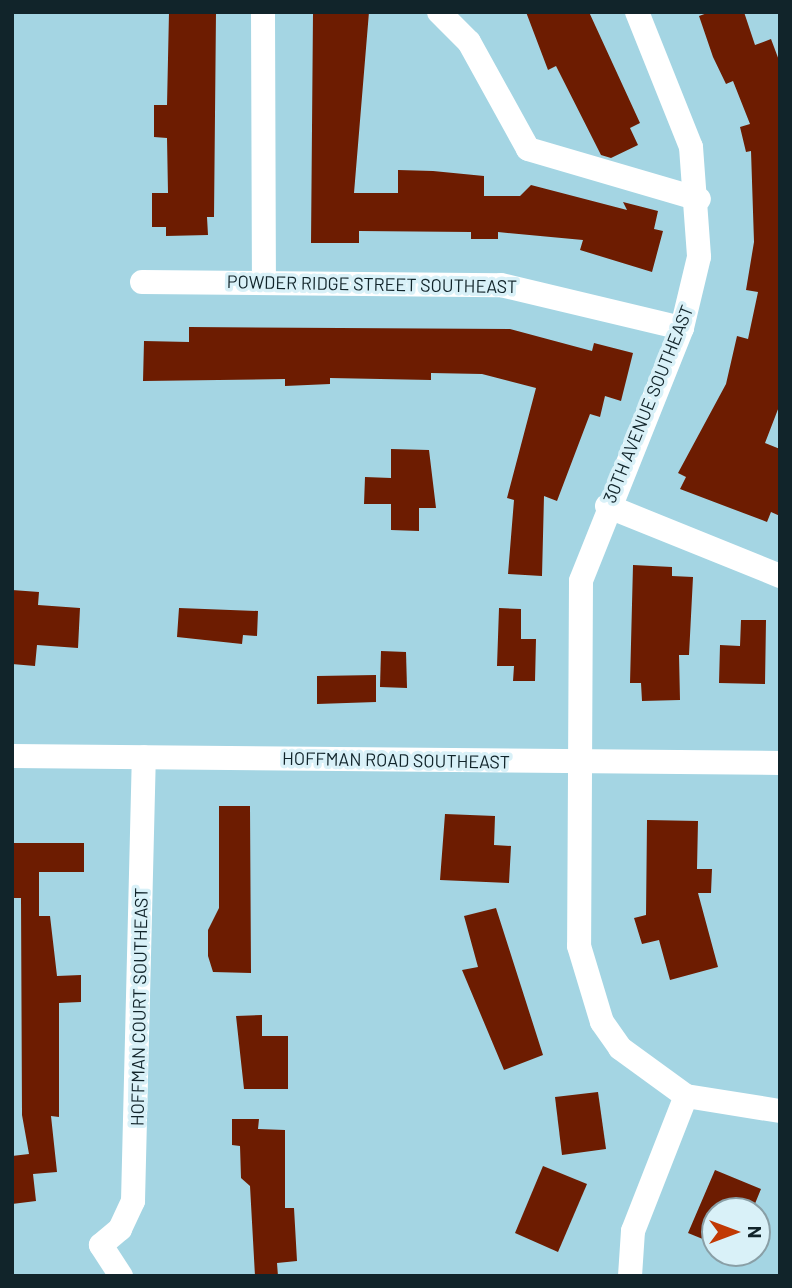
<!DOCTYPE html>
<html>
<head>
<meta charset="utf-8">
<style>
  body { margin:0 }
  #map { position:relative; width:792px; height:1288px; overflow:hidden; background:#a4d5e3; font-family:Barlow,sans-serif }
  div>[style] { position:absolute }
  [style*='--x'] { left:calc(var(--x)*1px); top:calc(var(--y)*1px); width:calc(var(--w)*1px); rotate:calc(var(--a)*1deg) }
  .building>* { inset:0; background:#6d1c01 }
  .minor>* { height:24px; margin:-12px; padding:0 12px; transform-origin:12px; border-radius:12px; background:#fff }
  span { translate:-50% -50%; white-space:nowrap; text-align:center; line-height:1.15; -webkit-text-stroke:7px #d9f1f8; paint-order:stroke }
  .street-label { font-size:18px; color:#11242a }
  .frame { position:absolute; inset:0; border:14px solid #11242a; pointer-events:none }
  .north { position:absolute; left:701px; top:1197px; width:70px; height:70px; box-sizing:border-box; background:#d9f1f8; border:2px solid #899fa6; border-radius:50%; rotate:90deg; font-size:19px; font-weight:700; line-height:28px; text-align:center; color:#11242a }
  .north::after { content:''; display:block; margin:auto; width:24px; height:32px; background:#c13904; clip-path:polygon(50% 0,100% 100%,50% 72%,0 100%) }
</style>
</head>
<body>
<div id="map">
  <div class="building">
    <div style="clip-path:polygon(169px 12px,216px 12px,214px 217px,207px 217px,208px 235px,166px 236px,166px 227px,152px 227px,152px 193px,168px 193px,167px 138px,154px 137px,154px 105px,167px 105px)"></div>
    <div style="clip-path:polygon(313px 12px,369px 12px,354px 193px,398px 193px,398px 170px,433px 171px,484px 176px,484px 196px,520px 196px,531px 185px,627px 210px,623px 202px,658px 211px,654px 229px,663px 231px,652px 272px,580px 250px,583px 240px,498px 232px,498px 239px,471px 239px,471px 232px,359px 231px,359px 243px,311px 243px)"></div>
    <div style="clip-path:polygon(526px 12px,589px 12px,640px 123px,630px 128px,638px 145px,611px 158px,601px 155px,556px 66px,548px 70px)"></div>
    <div style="clip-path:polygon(710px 12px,744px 12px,755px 45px,771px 39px,780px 63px,780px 404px,765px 443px,780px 449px,780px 516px,771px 512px,767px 522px,680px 489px,686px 477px,678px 473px,726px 384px,737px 336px,748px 339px,758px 292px,746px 290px,754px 242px,751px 151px,746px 152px,740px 127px,750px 124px,733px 81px,726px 84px,713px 57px,699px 16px)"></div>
    <div style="clip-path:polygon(189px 327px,510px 329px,592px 351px,594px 343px,633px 353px,621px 401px,605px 396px,600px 417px,590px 414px,557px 501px,544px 496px,542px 576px,508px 574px,514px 500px,507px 498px,536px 388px,482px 374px,431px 373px,431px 380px,330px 378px,330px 384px,285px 386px,285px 379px,143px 381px,144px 341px,189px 342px)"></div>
    <div style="clip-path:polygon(391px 449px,429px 450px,436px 508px,419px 508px,419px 531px,391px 530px,391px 504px,364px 504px,365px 477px,391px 478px)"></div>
    <div style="clip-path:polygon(633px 565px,672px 567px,672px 576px,693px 577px,689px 655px,679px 655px,680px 700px,642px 701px,641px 683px,630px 683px)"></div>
    <div style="clip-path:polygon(12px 590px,39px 592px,38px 605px,80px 608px,78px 648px,37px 645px,35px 666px,12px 664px)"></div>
    <div style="clip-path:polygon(179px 608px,258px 611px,257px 636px,243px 635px,242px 644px,177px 637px)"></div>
    <div style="clip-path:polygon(499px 608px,521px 609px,521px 639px,536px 639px,535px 681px,513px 681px,514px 666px,497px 666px)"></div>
    <div style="clip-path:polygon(741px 620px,766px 620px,765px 684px,719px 683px,720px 645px,740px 646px)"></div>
    <div style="clip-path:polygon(381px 651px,406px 652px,407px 688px,380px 687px)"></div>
    <div style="clip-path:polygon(376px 675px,376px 702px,317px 704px,317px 676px)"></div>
    <div style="clip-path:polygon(219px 806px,250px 806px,251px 973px,213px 972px,208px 956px,208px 930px,219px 908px)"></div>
    <div style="clip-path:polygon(445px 814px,495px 816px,494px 845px,511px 846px,509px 883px,440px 880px)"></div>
    <div style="clip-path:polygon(647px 820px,698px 821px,697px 869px,712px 869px,711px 893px,698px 893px,718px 967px,670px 980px,659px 940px,642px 944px,634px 918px,646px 915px)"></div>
    <div style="clip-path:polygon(12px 843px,84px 843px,84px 872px,39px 872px,39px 916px,50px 916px,57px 976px,81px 975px,81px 1002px,59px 1003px,59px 1117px,51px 1116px,57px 1172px,33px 1174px,36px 1201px,12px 1204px,12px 1156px,29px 1154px,22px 1115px,21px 898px,12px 898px)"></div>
    <div style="clip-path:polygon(496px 908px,543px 1055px,504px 1070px,462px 970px,478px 967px,464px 916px)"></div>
    <div style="clip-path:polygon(262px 1015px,262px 1036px,288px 1036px,288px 1089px,244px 1089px,236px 1016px)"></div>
    <div style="clip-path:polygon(598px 1092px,606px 1149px,562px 1155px,555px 1097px)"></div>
    <div style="clip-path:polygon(232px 1119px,259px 1119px,258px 1129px,285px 1130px,285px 1208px,294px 1208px,297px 1261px,277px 1263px,278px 1276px,255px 1276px,250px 1186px,241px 1178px,240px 1146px,232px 1145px)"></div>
    <div style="clip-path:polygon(543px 1166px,587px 1184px,558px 1252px,515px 1233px)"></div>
    <div style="clip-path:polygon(715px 1170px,761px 1189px,752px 1211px,715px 1211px,715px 1244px,688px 1233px)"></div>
  </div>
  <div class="minor">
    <div style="--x:263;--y:12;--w:267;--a:89.8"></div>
    <div style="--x:439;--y:12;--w:42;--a:45"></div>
    <div style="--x:469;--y:42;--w:122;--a:61.1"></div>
    <div style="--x:528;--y:149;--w:178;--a:16.3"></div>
    <div style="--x:637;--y:12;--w:145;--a:68.2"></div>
    <div style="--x:691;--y:147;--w:110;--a:85.8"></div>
    <div style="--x:699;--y:257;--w:73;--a:103.5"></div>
    <div style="--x:682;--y:328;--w:272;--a:111.8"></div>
    <div style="--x:581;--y:581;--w:365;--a:90.3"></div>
    <div style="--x:579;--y:946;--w:79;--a:73.2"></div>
    <div style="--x:602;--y:1022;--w:32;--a:55"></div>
    <div style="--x:620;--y:1048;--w:82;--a:36"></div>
    <div style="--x:686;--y:1096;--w:95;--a:9.1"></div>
    <div style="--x:142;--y:282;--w:359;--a:0.5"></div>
    <div style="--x:501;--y:285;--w:186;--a:13.4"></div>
    <div style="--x:607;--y:506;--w:187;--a:22"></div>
    <div style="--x:12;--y:756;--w:768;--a:0.52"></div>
    <div style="--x:121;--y:1276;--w:37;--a:-123"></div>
    <div style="--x:101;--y:1245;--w:25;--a:-40"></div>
    <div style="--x:120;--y:1229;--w:31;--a:-65"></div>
    <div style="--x:133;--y:1201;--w:444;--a:-88.6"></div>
    <div style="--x:630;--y:1276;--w:45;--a:-86.2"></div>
    <div style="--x:633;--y:1231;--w:145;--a:-68.6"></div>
  </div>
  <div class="street-label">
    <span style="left:372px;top:284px;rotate:1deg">POWDER RIDGE STREET SOUTHEAST</span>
    <span style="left:648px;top:404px;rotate:-68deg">30TH AVENUE SOUTHEAST</span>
    <span style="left:396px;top:760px;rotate:1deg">HOFFMAN ROAD SOUTHEAST</span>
    <span style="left:139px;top:1007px;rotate:-89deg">HOFFMAN COURT SOUTHEAST</span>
  </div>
  <div class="frame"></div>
  <div class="north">N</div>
</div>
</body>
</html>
